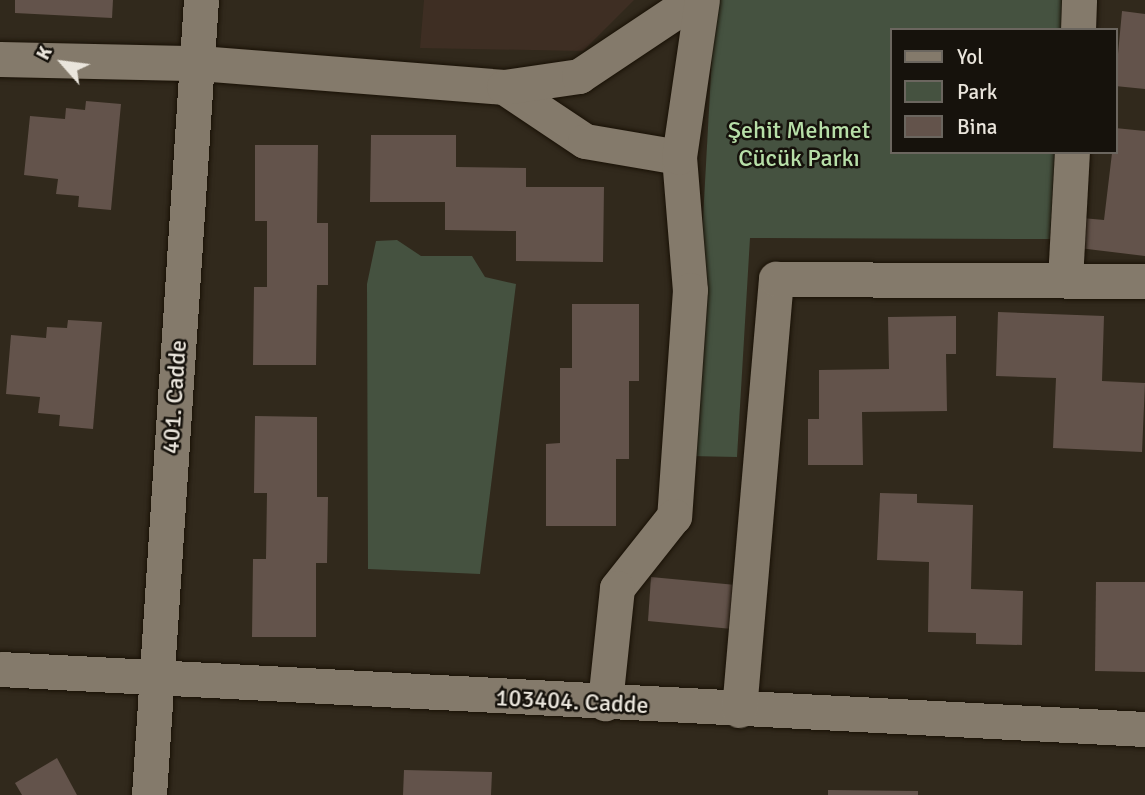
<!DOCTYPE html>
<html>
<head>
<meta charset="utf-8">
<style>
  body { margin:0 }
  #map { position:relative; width:1145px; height:795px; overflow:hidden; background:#31291c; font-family:Signika,sans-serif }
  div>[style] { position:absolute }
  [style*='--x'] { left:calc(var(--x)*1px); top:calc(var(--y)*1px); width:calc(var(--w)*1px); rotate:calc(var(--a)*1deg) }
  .education>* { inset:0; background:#3e2e23 }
  .green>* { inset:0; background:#455240 }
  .building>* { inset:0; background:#63534b }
  .roads { filter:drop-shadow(0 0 2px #191106) drop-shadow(0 0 2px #191106) }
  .minor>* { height:35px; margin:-17.5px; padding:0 17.5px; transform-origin:17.5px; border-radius:17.5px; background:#847a6b }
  span { translate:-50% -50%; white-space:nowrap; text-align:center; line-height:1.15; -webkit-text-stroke:5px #16120c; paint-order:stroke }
  .park-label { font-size:24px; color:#b7dfa8 }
  .street-label { font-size:24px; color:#eae5dc }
  .legend { position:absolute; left:890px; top:28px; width:228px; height:126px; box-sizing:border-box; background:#16120c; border:2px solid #6b665f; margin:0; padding:9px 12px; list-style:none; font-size:21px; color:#eae5dc }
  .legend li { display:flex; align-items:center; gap:14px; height:35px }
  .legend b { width:35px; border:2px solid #6b665f }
  .north { position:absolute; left:28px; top:28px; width:70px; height:70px; -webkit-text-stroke:5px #16120c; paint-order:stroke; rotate:298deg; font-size:19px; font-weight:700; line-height:28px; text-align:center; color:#eae5dc }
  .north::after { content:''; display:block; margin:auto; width:24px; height:32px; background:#eae5dc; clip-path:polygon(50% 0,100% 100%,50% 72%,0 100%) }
</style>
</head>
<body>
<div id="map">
  <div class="education">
    <div style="clip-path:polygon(424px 0,634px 0,583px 51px,420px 48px)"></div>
  </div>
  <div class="green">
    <div style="clip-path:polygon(715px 0,1062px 0,1061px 30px,891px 30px,891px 152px,1055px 152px,1050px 239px,750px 238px,737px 457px,690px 456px)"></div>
    <div style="clip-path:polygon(397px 240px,421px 256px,472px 256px,485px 277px,516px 284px,480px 574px,368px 569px,367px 284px,376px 241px)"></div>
  </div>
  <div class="building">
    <div style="clip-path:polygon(15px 0,113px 0,112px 18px,15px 13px)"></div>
    <div style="clip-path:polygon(1122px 11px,1145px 14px,1145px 89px,1115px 86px)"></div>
    <div style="clip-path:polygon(86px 101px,121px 104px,111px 210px,78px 207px,79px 196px,56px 194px,58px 179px,24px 175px,30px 116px,65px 119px,66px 108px,85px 110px)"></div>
    <div style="clip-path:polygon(1115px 128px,1145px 131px,1145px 256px,1079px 248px,1082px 218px,1104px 220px)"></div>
    <div style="clip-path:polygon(371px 135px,456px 135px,456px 167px,526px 168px,526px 187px,604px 187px,603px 262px,516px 261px,516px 231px,445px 230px,445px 202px,370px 202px)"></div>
    <div style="clip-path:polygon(255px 145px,318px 145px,317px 223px,328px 223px,328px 285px,317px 285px,316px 365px,253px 365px,254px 287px,267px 287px,267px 221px,255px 221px)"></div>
    <div style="clip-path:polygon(572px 304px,639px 304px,639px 381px,629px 381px,629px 459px,616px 459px,616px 526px,546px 526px,546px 444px,560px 443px,560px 368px,572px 368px)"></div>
    <div style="clip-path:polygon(998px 312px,1104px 316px,1102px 381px,1145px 383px,1142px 452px,1053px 448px,1056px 378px,996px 376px)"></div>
    <div style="clip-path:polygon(956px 316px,956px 354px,946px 354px,947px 411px,862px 412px,863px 465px,808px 465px,808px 419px,819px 419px,819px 370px,889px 369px,888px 317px)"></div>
    <div style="clip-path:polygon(68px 320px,102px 322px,93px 429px,59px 426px,60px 415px,38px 413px,40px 397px,6px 394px,11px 335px,46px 338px,47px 327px,67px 328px)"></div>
    <div style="clip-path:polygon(255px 416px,317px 417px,317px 497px,328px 497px,327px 563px,316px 563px,316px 637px,252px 637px,253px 559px,266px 559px,267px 493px,254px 493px)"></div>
    <div style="clip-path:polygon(880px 493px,917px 494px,917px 503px,973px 505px,971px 589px,1023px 591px,1022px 645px,976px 644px,976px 633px,928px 632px,929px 562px,877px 560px)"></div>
    <div style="clip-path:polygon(651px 577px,736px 585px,732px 629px,648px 621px)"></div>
    <div style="clip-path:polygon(1096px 582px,1145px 582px,1145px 672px,1095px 671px)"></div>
    <div style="clip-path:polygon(57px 758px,77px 795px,22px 795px,15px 783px)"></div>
    <div style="clip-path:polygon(404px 770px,492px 772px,491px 795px,403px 795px)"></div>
    <div style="clip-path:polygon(828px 790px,918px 791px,918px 795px,828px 795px)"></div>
  </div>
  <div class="roads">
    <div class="minor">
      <div style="--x:1078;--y:30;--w:30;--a:-88"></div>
      <div style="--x:0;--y:59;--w:199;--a:1.2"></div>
      <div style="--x:199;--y:63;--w:306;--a:4.5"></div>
      <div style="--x:504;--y:87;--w:97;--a:33.7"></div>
      <div style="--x:585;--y:141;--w:95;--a:9.7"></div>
      <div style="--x:679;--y:157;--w:133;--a:85.3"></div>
      <div style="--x:690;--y:290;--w:227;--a:94"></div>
      <div style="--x:674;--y:516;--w:92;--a:128.4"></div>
      <div style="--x:617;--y:588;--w:116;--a:96"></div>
      <div style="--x:504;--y:87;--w:76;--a:-8.3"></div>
      <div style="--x:579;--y:76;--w:137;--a:-33.7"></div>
      <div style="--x:679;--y:157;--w:159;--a:-81.7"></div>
      <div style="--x:1065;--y:280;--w:128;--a:-86.9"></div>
      <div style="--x:0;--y:669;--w:1147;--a:3"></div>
      <div style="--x:739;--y:710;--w:433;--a:-85.1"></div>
      <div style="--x:776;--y:279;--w:369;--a:0.3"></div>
      <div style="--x:149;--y:795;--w:797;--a:-86.26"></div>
    </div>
  </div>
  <div class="park-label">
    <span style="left:799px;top:145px">Şehit Mehmet<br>Cücük Parkı</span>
  </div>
  <div class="street-label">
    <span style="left:175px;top:397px;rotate:-86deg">401. Cadde</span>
    <span style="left:572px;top:702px;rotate:3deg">103404. Cadde</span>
  </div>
  <ul class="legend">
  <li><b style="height:9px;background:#847a6b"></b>Yol</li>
  <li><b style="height:19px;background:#455240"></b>Park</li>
  <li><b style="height:19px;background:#63534b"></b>Bina</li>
  </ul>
  <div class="north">K</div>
</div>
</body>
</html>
